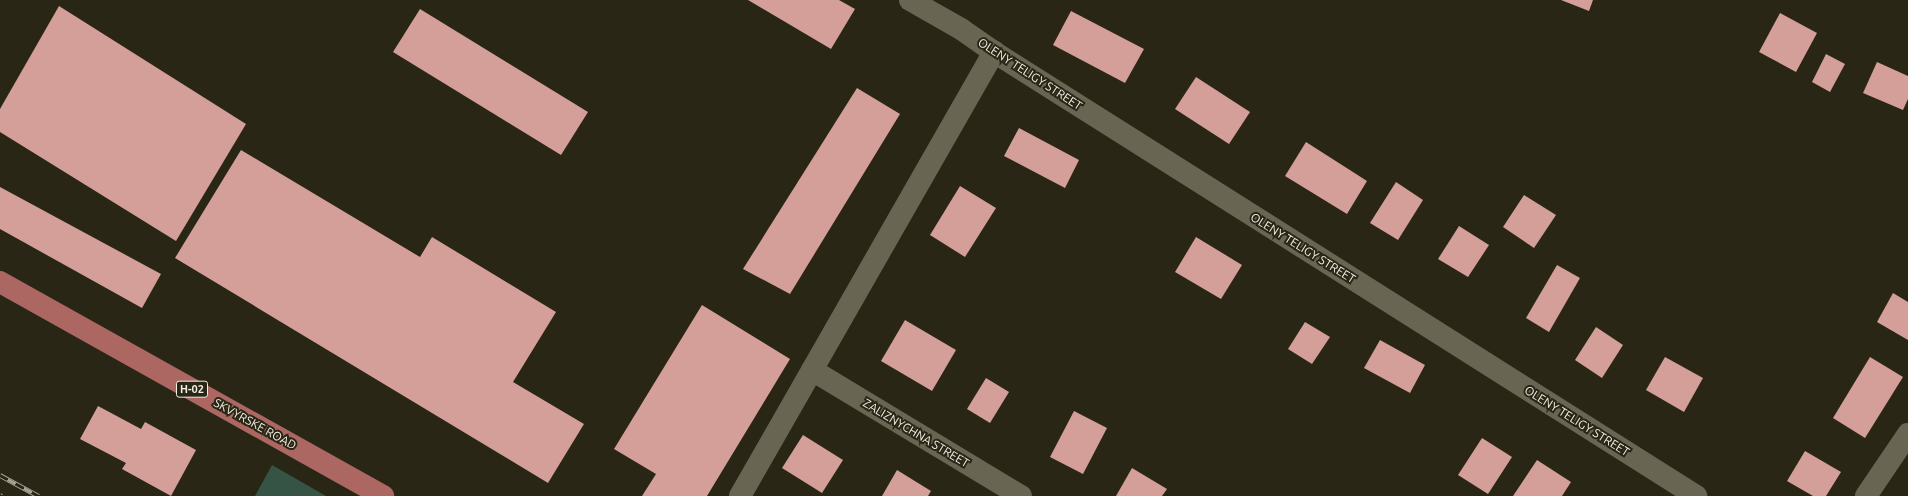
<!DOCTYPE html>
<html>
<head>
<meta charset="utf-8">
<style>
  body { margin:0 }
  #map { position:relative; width:1908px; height:496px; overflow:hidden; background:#292616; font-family:Ubuntu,sans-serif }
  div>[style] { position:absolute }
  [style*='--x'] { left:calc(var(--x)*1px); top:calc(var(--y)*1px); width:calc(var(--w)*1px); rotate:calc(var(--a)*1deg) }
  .green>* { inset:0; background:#355446 }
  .building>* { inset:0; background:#d49e99 }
  .minor>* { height:22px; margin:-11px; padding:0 11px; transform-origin:11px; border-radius:11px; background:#696553 }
  .major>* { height:22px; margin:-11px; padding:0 11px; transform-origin:11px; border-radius:11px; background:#ac6763 }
  .rail>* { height:4.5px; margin-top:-2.25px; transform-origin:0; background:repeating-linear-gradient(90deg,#292616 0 9px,#a6a397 0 18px); box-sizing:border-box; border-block:1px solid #a6a397 }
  span { translate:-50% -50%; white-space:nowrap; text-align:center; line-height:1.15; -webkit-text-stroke:4px #292616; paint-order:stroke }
  .shield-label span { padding:1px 3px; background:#292616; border:1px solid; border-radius:3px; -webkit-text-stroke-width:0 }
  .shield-label { font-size:11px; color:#f2efe5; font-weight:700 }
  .street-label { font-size:12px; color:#f2efe5 }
</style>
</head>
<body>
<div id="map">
  <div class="green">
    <div style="clip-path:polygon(272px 465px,326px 496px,255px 496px)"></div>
  </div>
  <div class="building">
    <div style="clip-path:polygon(748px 0,839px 0,855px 9px,831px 49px)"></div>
    <div style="clip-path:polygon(1561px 0,1593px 0,1589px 11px)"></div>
    <div style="clip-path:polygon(59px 6px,246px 124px,176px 241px,0 132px,0 109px)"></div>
    <div style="clip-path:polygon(420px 9px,588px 112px,561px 155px,393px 52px)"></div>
    <div style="clip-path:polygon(1071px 11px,1144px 49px,1125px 83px,1053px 45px)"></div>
    <div style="clip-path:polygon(1780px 13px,1817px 33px,1796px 72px,1759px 52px)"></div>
    <div style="clip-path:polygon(1826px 54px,1845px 64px,1830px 92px,1812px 82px)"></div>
    <div style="clip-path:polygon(1877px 62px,1908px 76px,1908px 99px,1903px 110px,1863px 93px)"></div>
    <div style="clip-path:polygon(1196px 77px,1250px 112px,1229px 144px,1175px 109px)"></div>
    <div style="clip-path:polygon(857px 88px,900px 114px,790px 294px,743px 269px)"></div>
    <div style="clip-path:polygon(1019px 128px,1079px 160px,1065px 188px,1004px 156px)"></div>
    <div style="clip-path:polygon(1306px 142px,1367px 181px,1347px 214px,1285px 176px)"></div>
    <div style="clip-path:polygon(241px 150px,420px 257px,432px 237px,556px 312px,513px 382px,584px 424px,548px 483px,175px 258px)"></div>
    <div style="clip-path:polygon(1396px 182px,1423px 200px,1398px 240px,1370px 223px)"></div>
    <div style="clip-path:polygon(960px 186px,996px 208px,965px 257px,930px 235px)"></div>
    <div style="clip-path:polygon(0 187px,161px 274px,142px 308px,0 229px)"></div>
    <div style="clip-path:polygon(1524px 195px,1556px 215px,1534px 248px,1503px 227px)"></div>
    <div style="clip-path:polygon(1459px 226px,1489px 245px,1468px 277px,1438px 259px)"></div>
    <div style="clip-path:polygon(1196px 237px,1242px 265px,1221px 299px,1175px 272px)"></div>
    <div style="clip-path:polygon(1557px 265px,1580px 278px,1549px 332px,1526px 318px)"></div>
    <div style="clip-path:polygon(1893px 293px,1908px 302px,1908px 340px,1877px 322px)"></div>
    <div style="clip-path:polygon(702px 305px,790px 359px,707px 496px,642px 496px,656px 474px,614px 449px)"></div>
    <div style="clip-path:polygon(905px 320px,956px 350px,932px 391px,881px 361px)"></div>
    <div style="clip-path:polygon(1305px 322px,1330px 337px,1312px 364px,1288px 349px)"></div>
    <div style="clip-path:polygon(1596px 327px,1623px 345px,1602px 378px,1575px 360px)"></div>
    <div style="clip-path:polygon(1380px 340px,1425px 365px,1410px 393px,1364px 368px)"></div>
    <div style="clip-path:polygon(1665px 357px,1703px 378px,1684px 412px,1646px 390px)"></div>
    <div style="clip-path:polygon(1870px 357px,1903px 377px,1865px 438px,1833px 418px)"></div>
    <div style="clip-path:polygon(986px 378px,1009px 392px,990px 423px,967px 409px)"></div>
    <div style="clip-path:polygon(98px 406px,141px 429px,145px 422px,196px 450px,171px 496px,122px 469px,126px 463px,80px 439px)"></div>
    <div style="clip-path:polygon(1074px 411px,1107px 428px,1083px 474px,1050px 457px)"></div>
    <div style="clip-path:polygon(803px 435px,843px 460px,822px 493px,782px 468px)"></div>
    <div style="clip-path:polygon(1482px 438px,1512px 457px,1488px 494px,1458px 475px)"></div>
    <div style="clip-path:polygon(1805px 451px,1841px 472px,1826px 496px,1813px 496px,1787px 481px)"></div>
    <div style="clip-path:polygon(1537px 460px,1571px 482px,1562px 496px,1513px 496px)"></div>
    <div style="clip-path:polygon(1132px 468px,1167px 489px,1162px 496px,1116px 496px)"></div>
    <div style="clip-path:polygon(897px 470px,931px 491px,928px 496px,882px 496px)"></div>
  </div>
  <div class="minor">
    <div style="--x:910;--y:0;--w:59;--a:29.6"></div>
    <div style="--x:961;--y:29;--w:40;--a:34.9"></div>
    <div style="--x:994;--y:52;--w:831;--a:32.31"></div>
    <div style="--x:812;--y:370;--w:244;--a:31.1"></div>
    <div style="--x:740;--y:496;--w:512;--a:-60.23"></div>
    <div style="--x:1866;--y:496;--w:75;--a:-55.9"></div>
  </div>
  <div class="major">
    <div style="--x:0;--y:282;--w:439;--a:29.2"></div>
  </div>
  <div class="rail">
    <div style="--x:0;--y:475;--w:44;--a:28.3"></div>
    <div style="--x:0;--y:495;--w:2;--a:27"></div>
  </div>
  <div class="shield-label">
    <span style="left:192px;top:389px">Н-02</span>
  </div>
  <div class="street-label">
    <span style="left:1030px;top:74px;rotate:33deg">OLENY TELIGY STREET</span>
    <span style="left:1303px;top:248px;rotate:32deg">OLENY TELIGY STREET</span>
    <span style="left:1577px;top:421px;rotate:32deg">OLENY TELIGY STREET</span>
    <span style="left:255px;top:424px;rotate:29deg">SKVYRSKE ROAD</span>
    <span style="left:916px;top:433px;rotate:31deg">ZALIZNYCHNA STREET</span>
  </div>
</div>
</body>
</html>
